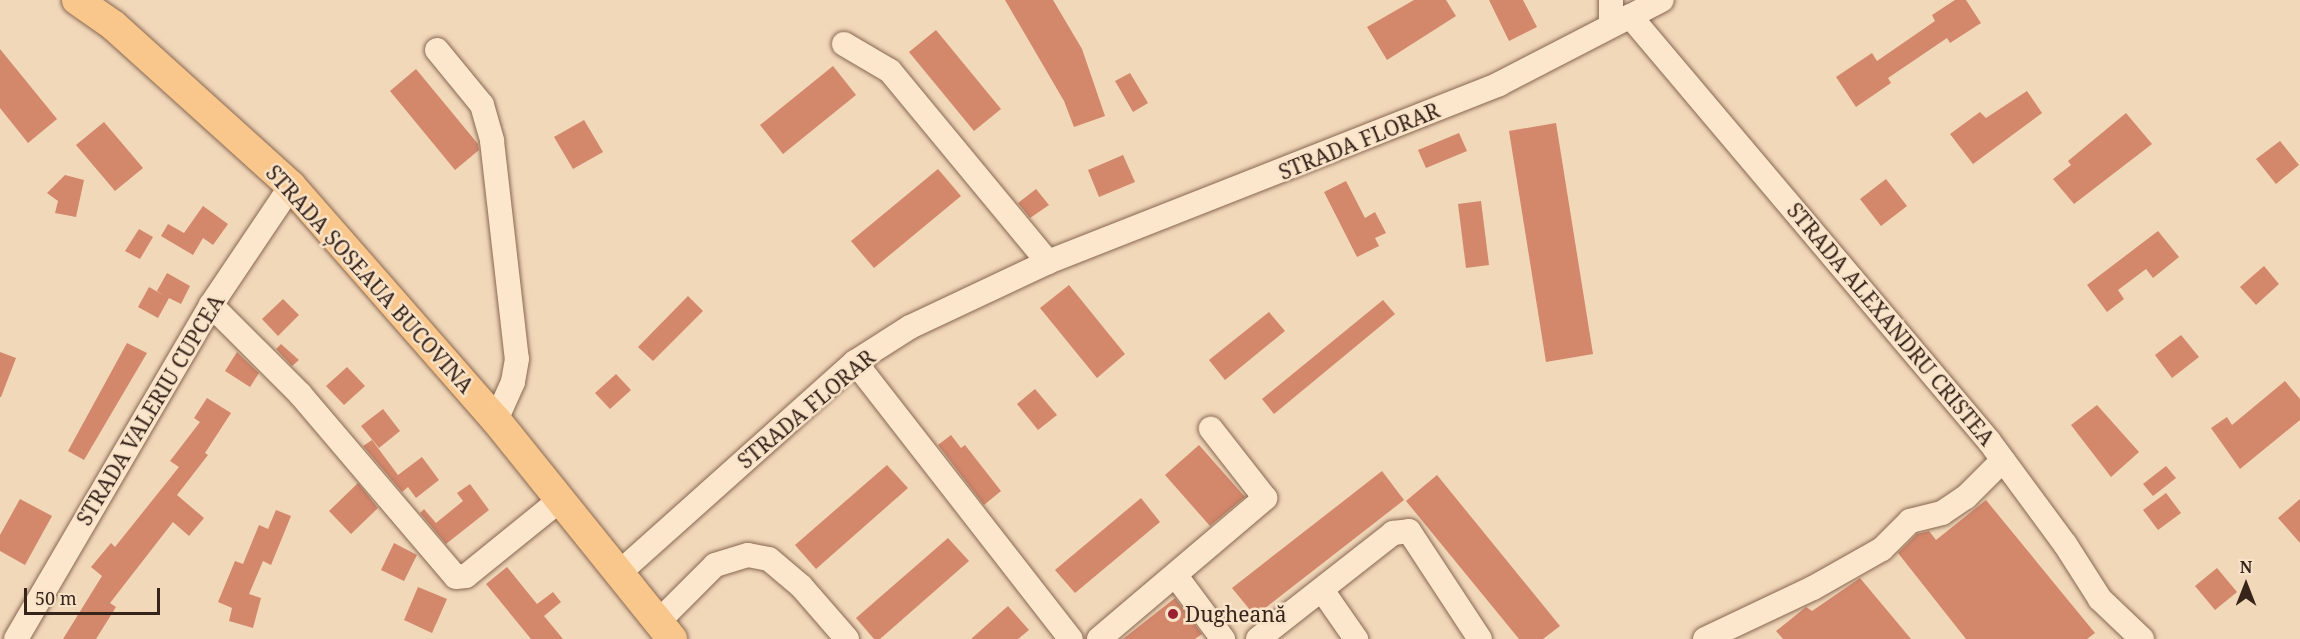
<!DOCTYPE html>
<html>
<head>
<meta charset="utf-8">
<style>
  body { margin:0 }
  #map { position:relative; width:2300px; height:639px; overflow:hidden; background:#f1d8b9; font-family:"Noto Serif",serif }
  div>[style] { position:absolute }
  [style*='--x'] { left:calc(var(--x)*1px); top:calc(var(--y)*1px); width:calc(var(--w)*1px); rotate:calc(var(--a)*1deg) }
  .building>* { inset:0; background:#d3876b }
  .roads { filter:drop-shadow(0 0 2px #886752) drop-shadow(0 0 2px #886752) }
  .minor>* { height:24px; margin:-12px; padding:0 12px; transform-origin:12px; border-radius:12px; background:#fce7cc }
  .major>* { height:30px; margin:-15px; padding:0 15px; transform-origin:15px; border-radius:15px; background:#f9c78b }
  .dots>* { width:16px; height:16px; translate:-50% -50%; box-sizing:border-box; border:3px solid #f8e3c9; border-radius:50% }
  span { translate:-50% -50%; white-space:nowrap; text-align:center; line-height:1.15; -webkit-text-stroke:5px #f8e3c9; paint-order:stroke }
  .street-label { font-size:21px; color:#362319 }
  .poi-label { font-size:21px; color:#362319 }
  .left { translate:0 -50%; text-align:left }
  .north { position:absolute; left:2216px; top:555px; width:60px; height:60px; -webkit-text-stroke:4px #f8e3c9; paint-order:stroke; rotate:0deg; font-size:16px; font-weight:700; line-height:24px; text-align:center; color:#362319 }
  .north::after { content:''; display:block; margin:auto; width:21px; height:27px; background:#362319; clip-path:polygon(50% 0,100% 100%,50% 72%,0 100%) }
  .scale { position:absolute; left:24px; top:588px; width:136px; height:27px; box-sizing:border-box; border:3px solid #362319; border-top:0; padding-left:8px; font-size:18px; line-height:21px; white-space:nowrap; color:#362319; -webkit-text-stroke:4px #f8e3c9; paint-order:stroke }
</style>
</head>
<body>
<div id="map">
  <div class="building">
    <div style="clip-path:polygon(1005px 0,1053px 0,1082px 49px,1105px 116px,1074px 127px,1064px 101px)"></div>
    <div style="clip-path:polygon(1414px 0,1446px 0,1456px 16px,1387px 60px,1367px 27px)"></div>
    <div style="clip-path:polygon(1489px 0,1523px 0,1537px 27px,1509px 41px)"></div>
    <div style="clip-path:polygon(1955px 0,1966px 0,1981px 23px,1950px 43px,1947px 38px,1888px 78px,1891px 83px,1856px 107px,1836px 77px,1872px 53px,1877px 61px,1935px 21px,1932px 15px)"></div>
    <div style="clip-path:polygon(936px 30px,1001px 109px,974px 131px,909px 52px)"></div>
    <div style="clip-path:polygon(0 49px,57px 119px,28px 143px,0 108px)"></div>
    <div style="clip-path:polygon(833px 66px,856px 95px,783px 154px,760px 125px)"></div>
    <div style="clip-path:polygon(416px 69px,478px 144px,479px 150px,455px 170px,390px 91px)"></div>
    <div style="clip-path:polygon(1130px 73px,1148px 103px,1133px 112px,1115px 81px)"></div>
    <div style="clip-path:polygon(2027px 91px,2042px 113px,1973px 164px,1950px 134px,1980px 112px,1986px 118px)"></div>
    <div style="clip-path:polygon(2126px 113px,2152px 144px,2074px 204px,2053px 179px,2071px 165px,2068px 161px)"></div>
    <div style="clip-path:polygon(584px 120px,603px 152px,573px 169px,554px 137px)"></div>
    <div style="clip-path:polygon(104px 122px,143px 168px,115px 191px,76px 145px)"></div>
    <div style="clip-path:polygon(1556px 123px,1593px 354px,1546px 362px,1509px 131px)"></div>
    <div style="clip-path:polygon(1459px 133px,1467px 151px,1426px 168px,1418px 150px)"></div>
    <div style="clip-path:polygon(2280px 141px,2299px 165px,2276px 184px,2256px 159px)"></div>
    <div style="clip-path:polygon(1123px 155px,1135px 182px,1099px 197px,1088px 170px)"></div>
    <div style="clip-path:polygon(938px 169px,961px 196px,874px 268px,851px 241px)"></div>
    <div style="clip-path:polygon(65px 175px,84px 180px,76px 217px,55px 213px,58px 201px,47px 193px)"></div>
    <div style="clip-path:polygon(1886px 179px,1907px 206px,1881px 226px,1860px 199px)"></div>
    <div style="clip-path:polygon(1346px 181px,1365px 218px,1375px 212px,1386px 233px,1375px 238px,1379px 246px,1357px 257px,1324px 192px)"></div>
    <div style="clip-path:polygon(1036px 189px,1049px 205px,1030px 218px,1018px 203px)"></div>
    <div style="clip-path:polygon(1481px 201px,1489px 265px,1466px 268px,1458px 204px)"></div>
    <div style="clip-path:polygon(203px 206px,228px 224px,213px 245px,203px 238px,193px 255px,161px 236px,168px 224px,184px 233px)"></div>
    <div style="clip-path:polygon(139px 229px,153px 237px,140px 259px,125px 251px)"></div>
    <div style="clip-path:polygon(2158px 231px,2179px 257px,2153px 278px,2146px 269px,2118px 290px,2124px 299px,2107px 312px,2087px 285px)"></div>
    <div style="clip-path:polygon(2264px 266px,2279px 284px,2256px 305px,2240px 287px)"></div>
    <div style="clip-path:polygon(167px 273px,190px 286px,181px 304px,169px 298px,158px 318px,138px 307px,149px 287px,163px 295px,157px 291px)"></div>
    <div style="clip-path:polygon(1069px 285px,1125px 354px,1097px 378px,1040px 308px)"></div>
    <div style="clip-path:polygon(688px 296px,703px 311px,653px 361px,638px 347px)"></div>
    <div style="clip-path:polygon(283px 299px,299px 315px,278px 336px,262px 319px)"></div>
    <div style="clip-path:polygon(1383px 300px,1395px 314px,1274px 414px,1262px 399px)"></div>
    <div style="clip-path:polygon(1269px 312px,1285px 331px,1225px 380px,1209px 360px)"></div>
    <div style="clip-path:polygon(2181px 335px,2199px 357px,2172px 378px,2155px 355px)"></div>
    <div style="clip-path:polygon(127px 343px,147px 353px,84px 460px,68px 451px)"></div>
    <div style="clip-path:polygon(281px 344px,299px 360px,292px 366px,276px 349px)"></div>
    <div style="clip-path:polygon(0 352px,16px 358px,1px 397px,0 397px)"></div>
    <div style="clip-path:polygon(237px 352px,259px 373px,250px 387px,225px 371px)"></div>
    <div style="clip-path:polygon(347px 367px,365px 386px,344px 405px,326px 386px)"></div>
    <div style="clip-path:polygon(616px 374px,631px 390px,610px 409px,595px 393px)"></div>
    <div style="clip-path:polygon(2285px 381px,2300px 399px,2300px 420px,2240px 469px,2211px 428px,2227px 417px,2232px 425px)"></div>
    <div style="clip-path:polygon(1035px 389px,1057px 415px,1038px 430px,1017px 404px)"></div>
    <div style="clip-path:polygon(207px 398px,231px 413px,205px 453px,208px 455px,177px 495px,204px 518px,189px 536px,173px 522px,110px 603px,116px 607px,96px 639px,63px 639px,102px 576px,91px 567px,111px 543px,115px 547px,179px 467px,170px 461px,200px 422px,194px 418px)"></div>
    <div style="clip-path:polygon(2097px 405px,2139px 452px,2111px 477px,2071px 425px)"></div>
    <div style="clip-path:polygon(383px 409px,400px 431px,379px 448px,361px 426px)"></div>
    <div style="clip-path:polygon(951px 435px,961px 448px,965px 445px,1001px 491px,984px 505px,938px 445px)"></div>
    <div style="clip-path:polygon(372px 440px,398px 475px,422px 457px,439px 480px,416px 498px,408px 487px,402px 492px,363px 446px)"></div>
    <div style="clip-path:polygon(1199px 445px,1245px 497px,1210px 526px,1165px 475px)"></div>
    <div style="clip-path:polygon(887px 465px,908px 488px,816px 569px,795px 545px)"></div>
    <div style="clip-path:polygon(2166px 466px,2176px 478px,2153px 496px,2143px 484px)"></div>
    <div style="clip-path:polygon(1382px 471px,1404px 500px,1255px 616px,1232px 588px)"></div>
    <div style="clip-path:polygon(1437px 475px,1560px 626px,1543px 639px,1519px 639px,1406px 501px)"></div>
    <div style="clip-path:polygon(358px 483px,378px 508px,351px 534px,329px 511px)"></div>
    <div style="clip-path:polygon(470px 484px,489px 510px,446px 544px,420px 513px,424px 509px,436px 523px,463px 501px,457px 493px)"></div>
    <div style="clip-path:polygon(2166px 493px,2181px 513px,2158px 530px,2143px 510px)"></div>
    <div style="clip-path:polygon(1141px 498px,1160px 522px,1075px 593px,1055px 570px)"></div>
    <div style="clip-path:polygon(20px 499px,52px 516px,25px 565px,0 551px,0 535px)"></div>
    <div style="clip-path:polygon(2300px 499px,2300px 543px,2278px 518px)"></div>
    <div style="clip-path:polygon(1986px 500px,2095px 633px,2087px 639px,1966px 639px,1898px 553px,1917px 534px,1929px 531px,1936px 540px)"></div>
    <div style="clip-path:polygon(276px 510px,291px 516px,271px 565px,263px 561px,249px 594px,261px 598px,253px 628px,229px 621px,232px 608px,218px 602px,235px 561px,243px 564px,259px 525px,268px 529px)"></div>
    <div style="clip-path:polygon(948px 538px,969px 561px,880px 639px,874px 639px,856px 618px)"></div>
    <div style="clip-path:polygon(394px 543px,417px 555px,404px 581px,381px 570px)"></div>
    <div style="clip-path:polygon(507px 567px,537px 604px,553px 592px,561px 602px,544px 616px,563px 639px,531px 639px,486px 584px)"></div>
    <div style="clip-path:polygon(2217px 568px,2237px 592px,2215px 610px,2195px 586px)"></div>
    <div style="clip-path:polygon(1860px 578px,1911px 639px,1783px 639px,1776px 631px,1806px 607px,1812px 611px)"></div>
    <div style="clip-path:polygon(418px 587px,447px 599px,432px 633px,404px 620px)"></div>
    <div style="clip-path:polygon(1175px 598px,1202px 634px,1195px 639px,1123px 639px)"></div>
    <div style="clip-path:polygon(1008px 606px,1029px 630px,1018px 639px,971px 639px)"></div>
  </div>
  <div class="roads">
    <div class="minor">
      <div style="--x:1630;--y:16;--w:556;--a:49.81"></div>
      <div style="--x:1989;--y:441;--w:128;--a:53.6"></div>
      <div style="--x:2065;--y:544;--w:65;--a:57.5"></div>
      <div style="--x:2100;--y:599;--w:58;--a:43.6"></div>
      <div style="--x:1611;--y:25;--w:25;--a:-90"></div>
      <div style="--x:844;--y:44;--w:53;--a:30.4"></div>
      <div style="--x:890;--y:71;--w:248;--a:50.4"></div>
      <div style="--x:437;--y:50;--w:71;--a:50.7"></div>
      <div style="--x:482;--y:105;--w:37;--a:74"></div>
      <div style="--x:492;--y:141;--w:219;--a:83.5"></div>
      <div style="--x:517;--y:359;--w:23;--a:100"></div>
      <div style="--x:513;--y:382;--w:42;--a:114.1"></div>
      <div style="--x:211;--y:305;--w:126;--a:45"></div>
      <div style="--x:300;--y:394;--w:240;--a:49.6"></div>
      <div style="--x:456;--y:577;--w:10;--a:-6"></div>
      <div style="--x:466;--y:576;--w:121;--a:-39"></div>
      <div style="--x:855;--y:362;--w:351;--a:52.1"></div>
      <div style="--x:619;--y:573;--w:317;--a:-41.8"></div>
      <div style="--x:855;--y:362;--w:65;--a:-32.5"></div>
      <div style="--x:910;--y:327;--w:153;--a:-25.2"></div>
      <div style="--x:1048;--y:262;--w:485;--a:-21.5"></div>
      <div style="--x:1499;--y:84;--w:183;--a:-27.3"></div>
      <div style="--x:1176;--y:576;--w:79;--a:53.3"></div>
      <div style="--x:1322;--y:590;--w:60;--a:55.2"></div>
      <div style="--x:659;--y:621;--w:79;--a:-45"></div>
      <div style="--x:715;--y:565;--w:34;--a:-17"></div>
      <div style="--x:748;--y:555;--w:21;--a:11"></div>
      <div style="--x:769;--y:559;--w:42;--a:40.2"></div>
      <div style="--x:801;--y:586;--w:70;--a:49"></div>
      <div style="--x:16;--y:639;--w:387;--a:-59.7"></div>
      <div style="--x:211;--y:305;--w:143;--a:-56.1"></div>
      <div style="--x:1099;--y:639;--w:218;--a:-40.3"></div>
      <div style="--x:1265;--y:498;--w:88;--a:-128"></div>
      <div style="--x:1258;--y:639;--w:172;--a:-38.1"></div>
      <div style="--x:1393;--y:533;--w:16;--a:-7"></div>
      <div style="--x:1409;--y:531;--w:129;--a:56.7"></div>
      <div style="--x:1705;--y:639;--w:119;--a:-25.3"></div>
      <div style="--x:1813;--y:588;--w:79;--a:-29.5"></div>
      <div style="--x:1882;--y:549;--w:40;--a:-45"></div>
      <div style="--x:1910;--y:521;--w:33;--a:-14"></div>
      <div style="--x:1942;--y:513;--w:29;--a:-34"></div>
      <div style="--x:1966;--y:497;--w:52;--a:-45"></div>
    </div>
    <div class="major">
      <div style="--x:77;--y:0;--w:44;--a:34.8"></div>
      <div style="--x:113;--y:25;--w:240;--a:42.1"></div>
      <div style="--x:291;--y:186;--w:311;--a:48.8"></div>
      <div style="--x:496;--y:420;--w:281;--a:51.2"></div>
    </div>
  </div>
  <div class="dots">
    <div style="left:1173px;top:614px;background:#9c1e31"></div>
  </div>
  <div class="street-label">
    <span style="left:1359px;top:141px;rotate:-22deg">STRADA FLORAR</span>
    <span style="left:370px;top:279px;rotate:48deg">STRADA ȘOSEAUA BUCOVINA</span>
    <span style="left:1891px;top:324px;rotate:50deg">STRADA ALEXANDRU CRISTEA</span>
    <span style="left:806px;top:409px;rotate:-40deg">STRADA FLORAR</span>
    <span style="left:150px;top:410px;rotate:-59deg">STRADA VALERIU CUPCEA</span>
  </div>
  <div class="poi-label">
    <span class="left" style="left:1185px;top:614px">Dugheană</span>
  </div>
  <div class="north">N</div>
  <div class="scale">50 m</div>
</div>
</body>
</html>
